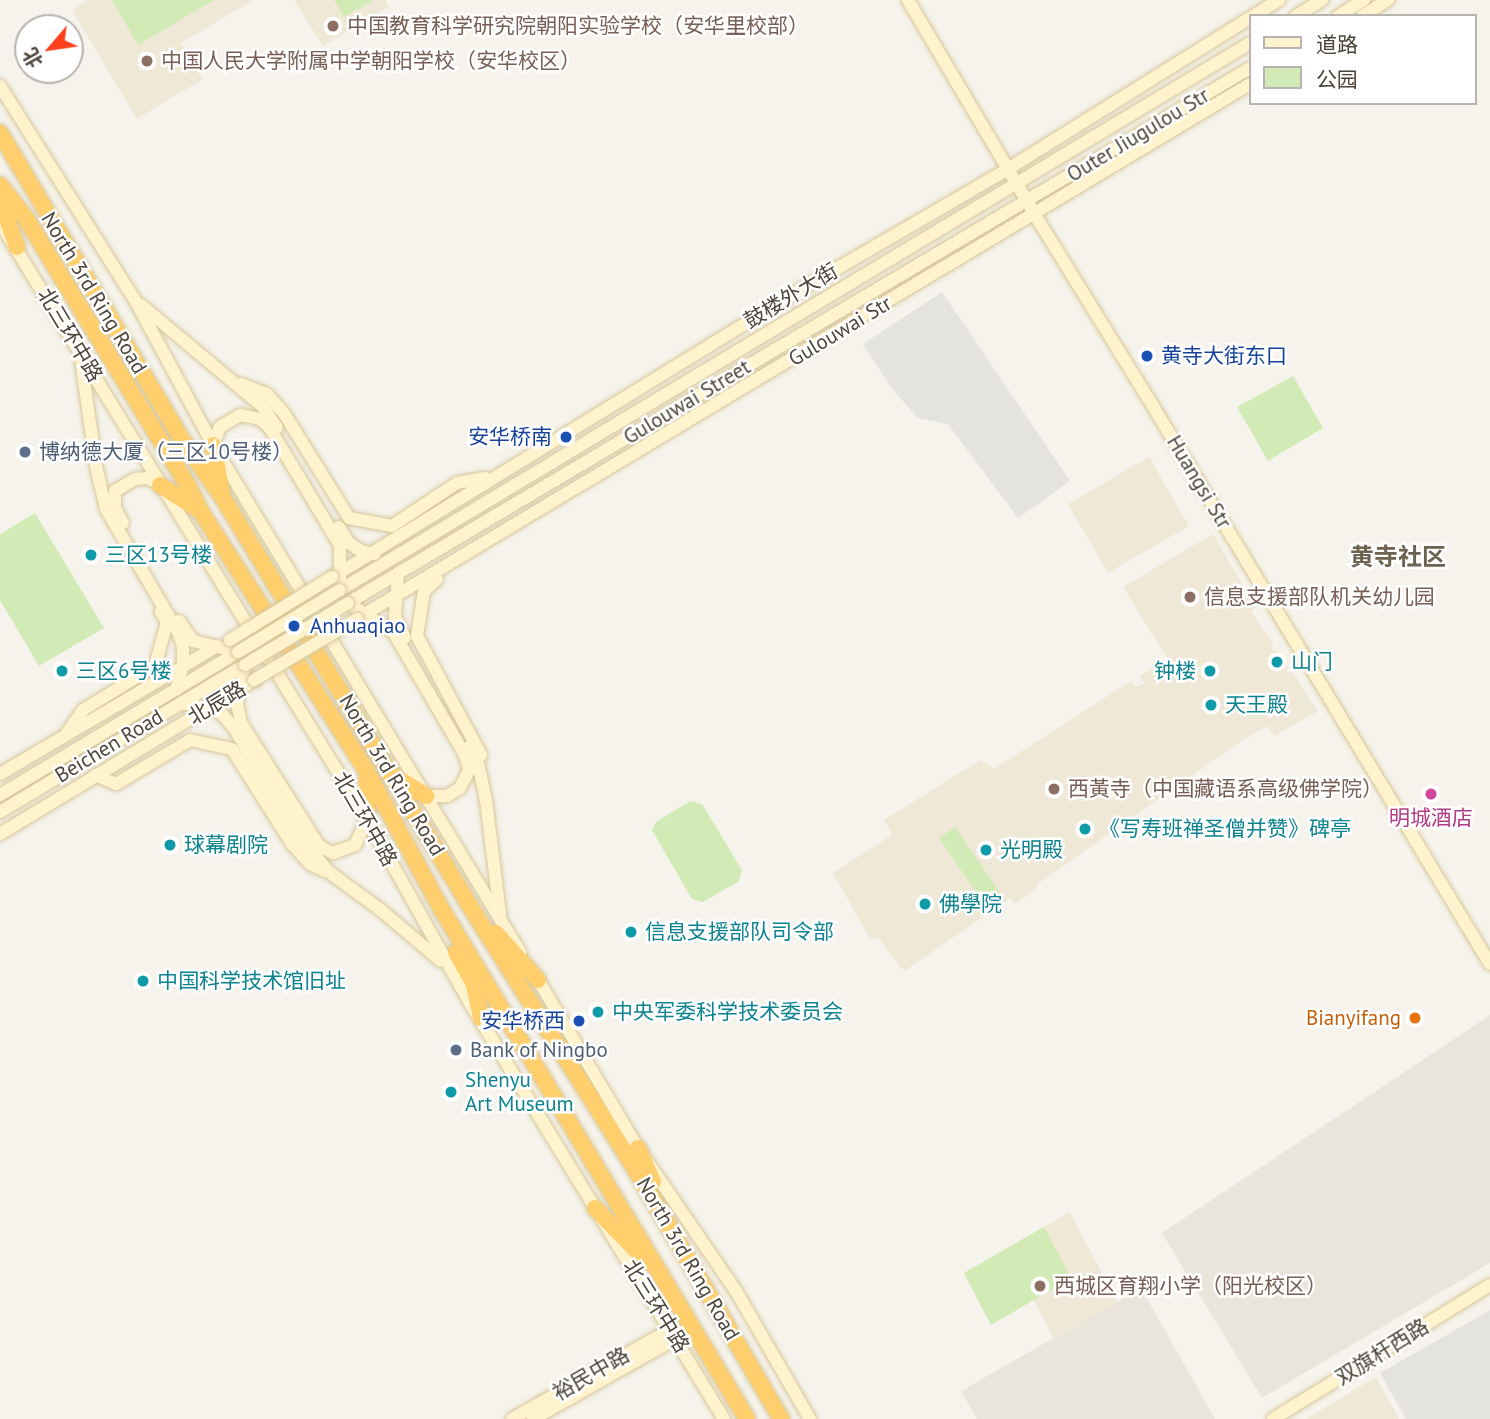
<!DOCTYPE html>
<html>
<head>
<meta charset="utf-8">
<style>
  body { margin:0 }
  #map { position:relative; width:1490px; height:1419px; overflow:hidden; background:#f6f3ec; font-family:"PT Sans","Noto Sans SC",sans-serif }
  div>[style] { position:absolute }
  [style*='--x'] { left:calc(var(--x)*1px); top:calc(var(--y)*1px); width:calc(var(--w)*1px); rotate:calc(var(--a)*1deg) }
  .residential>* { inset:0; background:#eae5da }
  .education>* { inset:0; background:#efe8d6 }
  .green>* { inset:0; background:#d2eab5 }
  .parking>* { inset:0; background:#e5e3e0 }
  .roads { filter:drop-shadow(0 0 2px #d6c79b) drop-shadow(0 0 2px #d6c79b) }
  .secondary>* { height:12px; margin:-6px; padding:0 6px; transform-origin:6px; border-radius:6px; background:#fff3cd }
  .highway>* { height:16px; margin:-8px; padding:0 8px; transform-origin:8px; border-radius:8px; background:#ffcf6e }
  .bridges { filter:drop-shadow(0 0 2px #d6c79b) drop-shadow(0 0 2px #d6c79b) }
  .secondary-bridge>* { height:12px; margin:-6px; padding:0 6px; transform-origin:6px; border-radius:6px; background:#fff3cd }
  .dots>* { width:19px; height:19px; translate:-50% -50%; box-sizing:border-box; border:4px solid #fff; border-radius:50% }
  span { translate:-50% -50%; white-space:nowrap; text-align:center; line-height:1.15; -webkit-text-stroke:5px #fff; paint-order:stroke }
  .education-label { font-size:21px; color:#785e54 }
  .left { translate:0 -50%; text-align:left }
  .street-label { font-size:21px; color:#4b4439 }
  .transit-label { font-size:21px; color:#164399 }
  .right { translate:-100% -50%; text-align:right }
  .service-label { font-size:21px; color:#4e5e75 }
  .culture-label { font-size:21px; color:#0d838f }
  .hotel-label { font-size:21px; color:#b23c85 }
  .food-label { font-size:21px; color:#c56008 }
  .quarter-label { font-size:24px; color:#6e6250; font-weight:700 }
  .legend { position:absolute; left:1249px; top:14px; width:228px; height:91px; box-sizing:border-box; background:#fff; border:2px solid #b7b4b0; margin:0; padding:9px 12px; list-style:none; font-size:21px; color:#4b4439 }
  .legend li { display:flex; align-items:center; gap:14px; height:35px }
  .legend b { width:35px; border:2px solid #b7b4b0 }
  .north { position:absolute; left:14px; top:14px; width:70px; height:70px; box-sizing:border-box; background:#fff; border:2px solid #b7b4b0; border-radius:50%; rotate:241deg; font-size:19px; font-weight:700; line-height:28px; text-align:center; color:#4b4439 }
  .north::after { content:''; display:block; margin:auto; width:24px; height:32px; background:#fc3f1d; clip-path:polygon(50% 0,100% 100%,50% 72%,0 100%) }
</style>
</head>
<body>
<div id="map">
  <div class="residential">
    <div style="clip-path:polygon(1490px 1015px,1490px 1263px,1262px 1398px,1162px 1233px)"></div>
    <div style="clip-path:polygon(1141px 1288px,1215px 1419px,977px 1419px,961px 1391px)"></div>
  </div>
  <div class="education">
    <div style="clip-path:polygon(88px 0,253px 0,181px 43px,203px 79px,137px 119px,72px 10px)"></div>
    <div style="clip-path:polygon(294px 0,385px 0,389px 7px,323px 46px)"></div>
    <div style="clip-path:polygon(1149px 457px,1189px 526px,1108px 573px,1068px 504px)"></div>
    <div style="clip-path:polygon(1213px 534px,1256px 607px,1251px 611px,1273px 644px,1272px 651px,1277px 650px,1288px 668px,1285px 671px,1293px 673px,1318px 711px,1274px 736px,1267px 726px,1240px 742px,1036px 885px,1038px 888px,1015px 904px,1010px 898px,906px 970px,901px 968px,878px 937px,870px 939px,833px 873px,892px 835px,884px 820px,961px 772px,981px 760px,994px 769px,1131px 681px,1136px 687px,1144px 683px,1140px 676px,1167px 658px,1123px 587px)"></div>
    <div style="clip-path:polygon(1070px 1212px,1117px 1302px,1054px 1338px,1033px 1300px,991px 1325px,964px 1273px)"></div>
    <div style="clip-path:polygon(1376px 1377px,1399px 1419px,1306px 1419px)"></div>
  </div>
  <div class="green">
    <div style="clip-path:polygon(112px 0,214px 0,138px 45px)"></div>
    <div style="clip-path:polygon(334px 0,373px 0,344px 17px)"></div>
    <div style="clip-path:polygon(1293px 376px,1323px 428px,1268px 461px,1237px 407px)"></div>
    <div style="clip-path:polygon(35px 513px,104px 628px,39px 666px,0 600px,0 534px)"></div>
    <div style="clip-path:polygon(690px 801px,702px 804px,742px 870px,739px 881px,703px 902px,692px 899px,652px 830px,656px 822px)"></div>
    <div style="clip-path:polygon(955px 827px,1006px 901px,990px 912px,939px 838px)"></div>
    <div style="clip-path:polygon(1044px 1227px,1071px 1278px,991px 1325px,964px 1273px)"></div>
  </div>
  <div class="parking">
    <div style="clip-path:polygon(942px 292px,1070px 481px,1018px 518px,948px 424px,918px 418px,892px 389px,863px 344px)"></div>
    <div style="clip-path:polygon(1490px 1310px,1490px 1419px,1406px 1419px,1380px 1373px)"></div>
  </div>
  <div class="roads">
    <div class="secondary">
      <div style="--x:908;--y:0;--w:250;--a:59.4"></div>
      <div style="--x:1035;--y:215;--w:215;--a:58.3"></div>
      <div style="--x:1148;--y:398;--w:661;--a:58.86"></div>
      <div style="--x:1253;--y:16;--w:31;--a:-32"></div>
      <div style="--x:1296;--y:16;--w:31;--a:-32"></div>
      <div style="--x:1338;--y:16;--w:31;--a:-32"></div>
      <div style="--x:1362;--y:16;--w:31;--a:-32"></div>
      <div style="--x:0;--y:86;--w:253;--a:57.8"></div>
      <div style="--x:135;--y:300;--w:165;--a:61.7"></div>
      <div style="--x:213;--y:445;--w:593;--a:58.8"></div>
      <div style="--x:0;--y:223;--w:700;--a:58.38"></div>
      <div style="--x:367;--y:819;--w:211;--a:60.8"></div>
      <div style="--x:470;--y:1003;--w:487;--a:58.6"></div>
      <div style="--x:141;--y:305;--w:159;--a:39.9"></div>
      <div style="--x:263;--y:407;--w:25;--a:56"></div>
      <div style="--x:81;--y:359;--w:108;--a:82"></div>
      <div style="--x:96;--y:466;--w:44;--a:76.9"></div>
      <div style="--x:106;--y:509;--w:145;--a:59.7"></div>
      <div style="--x:179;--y:634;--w:14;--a:73"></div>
      <div style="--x:183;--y:647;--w:17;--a:90"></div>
      <div style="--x:183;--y:664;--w:27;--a:105"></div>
      <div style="--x:241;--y:384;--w:28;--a:21"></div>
      <div style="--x:267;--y:394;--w:28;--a:49"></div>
      <div style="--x:285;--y:415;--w:121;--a:58.1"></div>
      <div style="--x:349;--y:518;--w:44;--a:10.5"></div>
      <div style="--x:392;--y:526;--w:78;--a:-33.5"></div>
      <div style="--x:457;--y:483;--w:29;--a:-10"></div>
      <div style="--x:213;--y:445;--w:19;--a:-69"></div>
      <div style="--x:220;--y:427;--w:23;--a:-31"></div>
      <div style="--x:240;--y:415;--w:20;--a:11"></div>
      <div style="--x:260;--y:419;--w:12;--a:42"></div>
      <div style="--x:269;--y:427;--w:138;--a:59"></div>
      <div style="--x:340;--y:545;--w:45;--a:90"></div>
      <div style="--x:340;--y:590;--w:1062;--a:-31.01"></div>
      <div style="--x:123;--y:523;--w:17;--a:-118"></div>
      <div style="--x:115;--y:508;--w:17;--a:-90"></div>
      <div style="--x:115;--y:491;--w:23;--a:-31"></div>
      <div style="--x:135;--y:479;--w:13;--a:-4"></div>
      <div style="--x:148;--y:478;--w:13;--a:29"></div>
      <div style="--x:339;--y:527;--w:19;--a:58"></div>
      <div style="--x:349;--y:543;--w:14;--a:34"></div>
      <div style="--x:361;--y:551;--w:14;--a:12"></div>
      <div style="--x:398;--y:573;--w:43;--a:94"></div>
      <div style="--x:395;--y:616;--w:24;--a:66"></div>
      <div style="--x:336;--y:575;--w:539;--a:-31.57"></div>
      <div style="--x:795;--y:293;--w:246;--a:-30.2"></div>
      <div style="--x:1008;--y:169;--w:285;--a:-32"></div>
      <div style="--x:437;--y:579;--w:18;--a:137"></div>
      <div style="--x:424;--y:591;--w:46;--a:98.8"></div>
      <div style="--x:417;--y:636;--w:135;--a:61.7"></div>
      <div style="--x:360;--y:617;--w:1037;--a:-30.92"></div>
      <div style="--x:179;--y:621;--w:24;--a:55"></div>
      <div style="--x:193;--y:641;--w:46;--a:13.7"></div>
      <div style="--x:245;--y:665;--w:39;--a:102"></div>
      <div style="--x:237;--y:703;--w:20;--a:79"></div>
      <div style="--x:241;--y:723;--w:146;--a:57.6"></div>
      <div style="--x:319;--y:846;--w:16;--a:27"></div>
      <div style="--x:333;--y:853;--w:23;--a:-20"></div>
      <div style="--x:355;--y:845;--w:29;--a:-65"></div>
      <div style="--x:181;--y:703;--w:33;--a:11"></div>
      <div style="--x:213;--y:709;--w:12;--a:31"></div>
      <div style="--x:223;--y:715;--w:17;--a:50"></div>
      <div style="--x:234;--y:728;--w:127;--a:59.2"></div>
      <div style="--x:299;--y:837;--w:46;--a:49.4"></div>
      <div style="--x:329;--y:872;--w:66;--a:36.3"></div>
      <div style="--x:382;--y:911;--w:77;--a:40.3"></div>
      <div style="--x:67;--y:733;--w:28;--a:-55"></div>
      <div style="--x:83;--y:710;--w:84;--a:-31.4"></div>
      <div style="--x:155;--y:666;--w:46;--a:-74.7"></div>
      <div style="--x:167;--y:622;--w:12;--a:-121"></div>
      <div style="--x:469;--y:747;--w:18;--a:61"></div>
      <div style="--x:478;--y:763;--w:38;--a:78"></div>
      <div style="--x:486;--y:800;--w:115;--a:83"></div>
      <div style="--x:0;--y:774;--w:252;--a:-30.5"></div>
      <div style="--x:95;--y:775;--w:23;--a:23"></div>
      <div style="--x:116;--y:784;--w:86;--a:-30.7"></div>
      <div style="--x:190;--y:740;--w:43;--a:12.1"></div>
      <div style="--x:232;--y:749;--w:112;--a:57.7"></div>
      <div style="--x:292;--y:844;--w:27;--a:48"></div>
      <div style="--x:310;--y:864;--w:17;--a:24"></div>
      <div style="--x:0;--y:795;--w:278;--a:-31"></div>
      <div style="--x:427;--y:796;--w:20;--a:0"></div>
      <div style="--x:447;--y:796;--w:15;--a:-32"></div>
      <div style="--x:460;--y:788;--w:20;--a:-63"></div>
      <div style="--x:469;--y:770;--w:16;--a:-105"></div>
      <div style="--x:465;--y:755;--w:143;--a:-120.3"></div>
      <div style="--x:393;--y:632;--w:54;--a:-147.2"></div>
      <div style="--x:348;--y:603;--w:1049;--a:-30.67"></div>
      <div style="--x:0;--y:812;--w:286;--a:-31"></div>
      <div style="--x:0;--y:834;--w:297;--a:-31.2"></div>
      <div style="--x:534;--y:973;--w:204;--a:59.3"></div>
      <div style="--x:638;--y:1148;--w:173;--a:55.6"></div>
      <div style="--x:736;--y:1291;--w:148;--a:60"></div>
      <div style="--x:512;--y:1419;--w:183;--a:-29.5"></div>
      <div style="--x:533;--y:1419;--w:165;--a:-29.4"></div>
      <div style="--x:1273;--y:1419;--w:255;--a:-31.7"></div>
    </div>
    <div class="highway">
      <div style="--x:0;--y:133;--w:351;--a:59.3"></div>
      <div style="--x:179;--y:435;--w:77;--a:55.1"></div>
      <div style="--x:223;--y:498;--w:470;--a:58.8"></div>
      <div style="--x:466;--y:900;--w:310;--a:57.8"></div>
      <div style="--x:631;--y:1162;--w:298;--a:59.7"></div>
      <div style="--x:0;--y:185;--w:44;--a:52.4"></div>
      <div style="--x:27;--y:220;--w:311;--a:58.8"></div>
      <div style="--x:188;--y:486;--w:29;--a:63"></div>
      <div style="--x:201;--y:512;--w:308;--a:57.4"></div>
      <div style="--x:367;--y:772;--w:157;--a:61.5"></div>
      <div style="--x:442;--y:910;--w:593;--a:59.07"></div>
      <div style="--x:0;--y:199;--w:51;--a:70.5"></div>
      <div style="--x:213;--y:445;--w:49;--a:79.4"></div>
      <div style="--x:160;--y:485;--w:46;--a:32.7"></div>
      <div style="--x:367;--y:775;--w:44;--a:90"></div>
      <div style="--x:396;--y:777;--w:36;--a:32"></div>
      <div style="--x:496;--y:933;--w:63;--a:48.2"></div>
      <div style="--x:456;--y:952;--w:38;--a:61"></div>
      <div style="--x:474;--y:985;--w:34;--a:78"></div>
      <div style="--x:638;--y:1148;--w:37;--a:66"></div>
      <div style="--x:595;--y:1208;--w:75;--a:46.1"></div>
    </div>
  </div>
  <div class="bridges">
    <div class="secondary-bridge">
      <div style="--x:230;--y:640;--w:120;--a:-31.7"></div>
      <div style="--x:238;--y:652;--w:119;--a:-31.3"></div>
      <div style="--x:245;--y:665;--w:120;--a:-31"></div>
      <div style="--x:254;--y:680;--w:120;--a:-30.6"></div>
    </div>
  </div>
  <div class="dots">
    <div style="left:333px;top:26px;background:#8d6e63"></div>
    <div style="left:147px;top:61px;background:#8d6e63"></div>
    <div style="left:1147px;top:356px;background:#1a4fb4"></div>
    <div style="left:566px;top:437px;background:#1a4fb4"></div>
    <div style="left:25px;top:452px;background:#5c6f8a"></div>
    <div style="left:91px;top:555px;background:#0f9aa8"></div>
    <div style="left:1190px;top:597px;background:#8d6e63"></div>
    <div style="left:294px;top:626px;background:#1a4fb4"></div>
    <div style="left:1277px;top:662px;background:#0f9aa8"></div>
    <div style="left:62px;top:671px;background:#0f9aa8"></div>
    <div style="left:1210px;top:671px;background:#0f9aa8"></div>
    <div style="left:1211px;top:705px;background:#0f9aa8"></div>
    <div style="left:1054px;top:789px;background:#8d6e63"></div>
    <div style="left:1431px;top:794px;background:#d1479c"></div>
    <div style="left:1085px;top:829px;background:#0f9aa8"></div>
    <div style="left:170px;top:845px;background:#0f9aa8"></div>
    <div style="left:986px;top:850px;background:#0f9aa8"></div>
    <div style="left:925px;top:904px;background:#0f9aa8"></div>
    <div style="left:631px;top:932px;background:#0f9aa8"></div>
    <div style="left:143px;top:981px;background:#0f9aa8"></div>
    <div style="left:598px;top:1012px;background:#0f9aa8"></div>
    <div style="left:1415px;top:1018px;background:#e8710a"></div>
    <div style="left:579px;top:1021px;background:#1a4fb4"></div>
    <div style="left:456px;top:1050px;background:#5c6f8a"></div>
    <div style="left:451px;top:1092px;background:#0f9aa8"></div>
    <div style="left:1040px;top:1286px;background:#8d6e63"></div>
  </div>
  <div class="education-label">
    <span class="left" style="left:347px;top:26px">中国教育科学研究院朝阳实验学校（安华里校部）</span>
    <span class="left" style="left:161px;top:61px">中国人民大学附属中学朝阳学校（安华校区）</span>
    <span class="left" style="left:1204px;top:597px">信息支援部队机关幼儿园</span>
    <span class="left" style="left:1068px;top:789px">西黃寺（中国藏语系高级佛学院）</span>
    <span class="left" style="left:1054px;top:1286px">西城区育翔小学（阳光校区）</span>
  </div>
  <div class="street-label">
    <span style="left:1138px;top:135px;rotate:-31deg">Outer Jiugulou Str</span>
    <span style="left:94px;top:293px;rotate:59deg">North 3rd Ring Road</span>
    <span style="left:791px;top:296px;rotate:-31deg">鼓楼外大街</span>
    <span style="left:840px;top:331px;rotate:-31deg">Gulouwai Str</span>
    <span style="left:70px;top:335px;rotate:59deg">北三环中路</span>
    <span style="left:687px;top:402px;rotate:-31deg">Gulouwai Street</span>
    <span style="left:1199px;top:482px;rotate:59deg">Huangsi Str</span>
    <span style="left:217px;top:703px;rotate:-31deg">北辰路</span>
    <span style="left:109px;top:746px;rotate:-31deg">Beichen Road</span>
    <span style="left:392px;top:775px;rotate:59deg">North 3rd Ring Road</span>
    <span style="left:365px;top:819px;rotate:60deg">北三环中路</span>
    <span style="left:688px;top:1259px;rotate:60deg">North 3rd Ring Road</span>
    <span style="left:656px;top:1306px;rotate:58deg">北三环中路</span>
    <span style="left:1382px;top:1352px;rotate:-32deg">双旗杆西路</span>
    <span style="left:591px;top:1374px;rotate:-30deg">裕民中路</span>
  </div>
  <div class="transit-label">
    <span class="left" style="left:1161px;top:356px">黄寺大街东口</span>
    <span class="right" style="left:552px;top:437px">安华桥南</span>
    <span class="left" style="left:310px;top:626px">Anhuaqiao</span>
    <span class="right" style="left:565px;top:1021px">安华桥西</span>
  </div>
  <div class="service-label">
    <span class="left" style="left:39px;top:452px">博纳德大厦（三区10号楼）</span>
    <span class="left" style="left:470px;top:1050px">Bank of Ningbo</span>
  </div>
  <div class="culture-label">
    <span class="left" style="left:105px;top:555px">三区13号楼</span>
    <span class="left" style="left:1291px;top:662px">山门</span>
    <span class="left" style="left:76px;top:671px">三区6号楼</span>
    <span class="right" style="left:1196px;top:671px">钟楼</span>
    <span class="left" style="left:1225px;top:705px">天王殿</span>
    <span class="left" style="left:1099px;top:829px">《写寿班禅圣僧并赞》碑亭</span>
    <span class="left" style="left:184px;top:845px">球幕剧院</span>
    <span class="left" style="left:1000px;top:850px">光明殿</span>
    <span class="left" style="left:939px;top:904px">佛學院</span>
    <span class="left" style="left:645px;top:932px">信息支援部队司令部</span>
    <span class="left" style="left:157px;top:981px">中国科学技术馆旧址</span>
    <span class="left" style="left:612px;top:1012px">中央军委科学技术委员会</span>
    <span class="left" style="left:465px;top:1092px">Shenyu<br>Art Museum</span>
  </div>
  <div class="hotel-label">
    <span style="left:1431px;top:818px">明城酒店</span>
  </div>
  <div class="food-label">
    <span class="right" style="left:1401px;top:1018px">Bianyifang</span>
  </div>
  <div class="quarter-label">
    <span style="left:1398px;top:557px">黄寺社区</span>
  </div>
  <ul class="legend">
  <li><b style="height:9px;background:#fff3cd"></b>道路</li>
  <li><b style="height:19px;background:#d2eab5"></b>公园</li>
  </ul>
  <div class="north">北</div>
</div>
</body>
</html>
